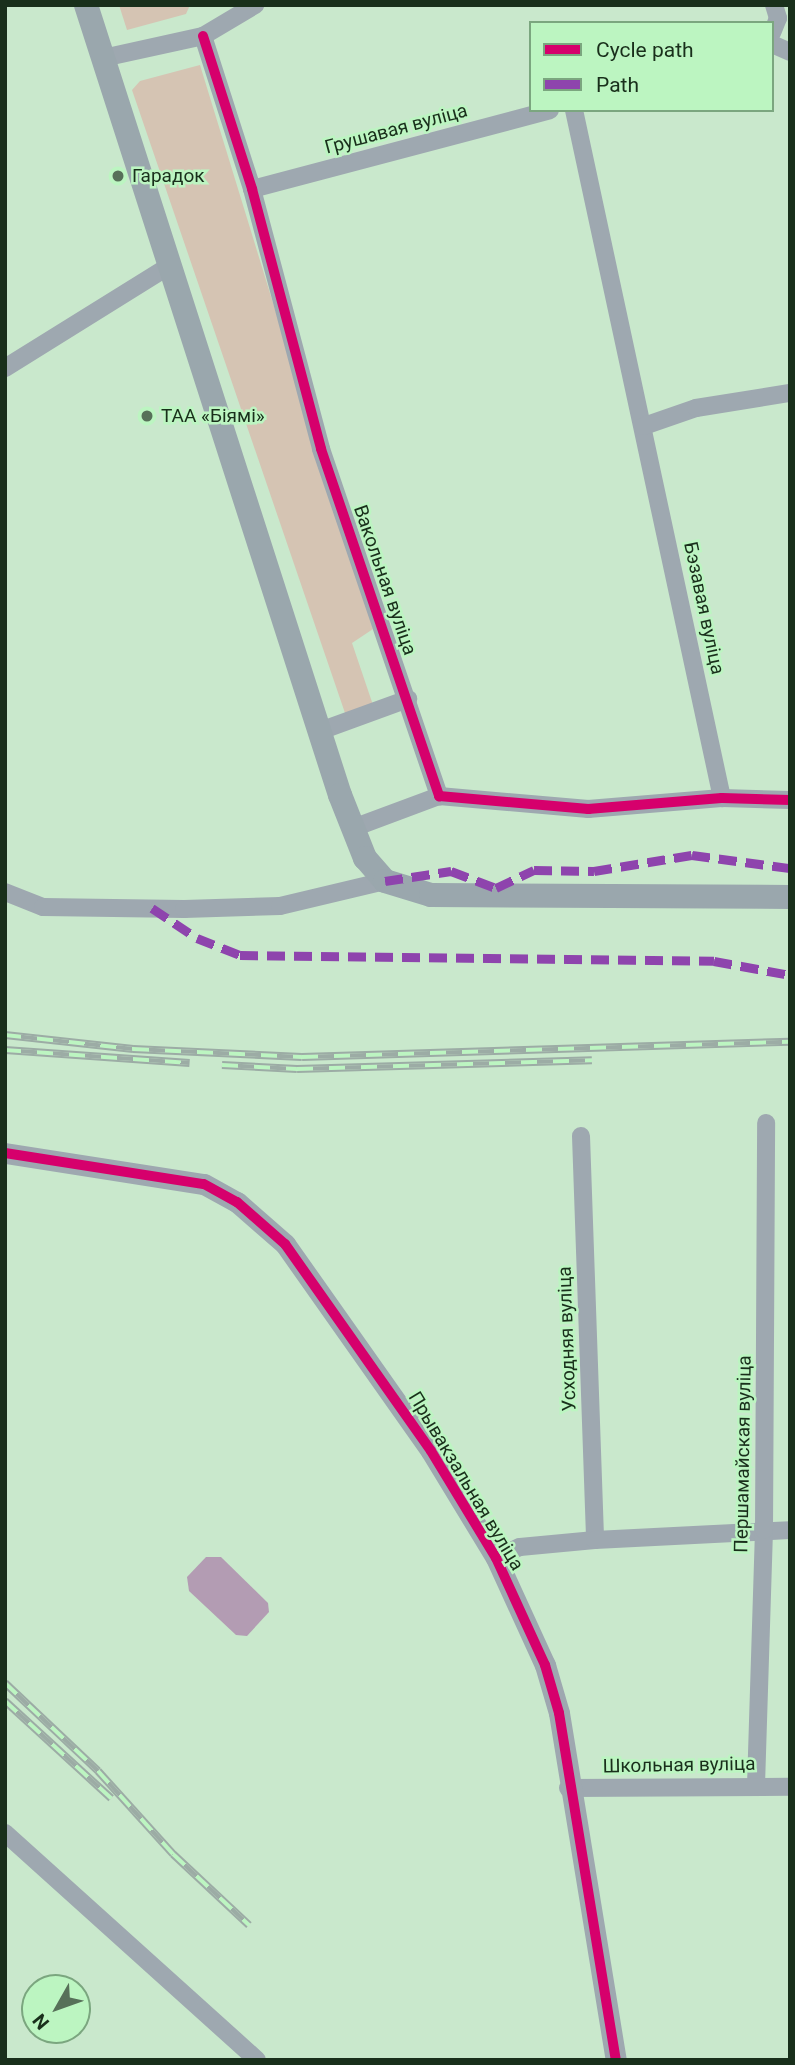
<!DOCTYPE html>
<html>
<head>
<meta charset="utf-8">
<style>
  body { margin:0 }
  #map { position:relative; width:795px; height:2065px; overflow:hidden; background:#c9e8cc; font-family:Roboto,sans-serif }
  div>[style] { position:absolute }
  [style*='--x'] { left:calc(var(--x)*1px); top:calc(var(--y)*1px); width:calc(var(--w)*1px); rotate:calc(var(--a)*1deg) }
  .green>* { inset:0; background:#d5c4b3 }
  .water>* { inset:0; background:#b39cb3 }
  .minor>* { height:18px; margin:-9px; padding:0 9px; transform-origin:9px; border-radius:9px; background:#9ea8b0 }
  .tertiary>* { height:21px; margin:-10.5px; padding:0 10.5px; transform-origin:10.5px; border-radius:10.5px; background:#9ea8b0 }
  .secondary>* { height:24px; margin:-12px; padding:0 12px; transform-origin:12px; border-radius:12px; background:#9aa7ad }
  .rail>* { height:8px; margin-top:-4px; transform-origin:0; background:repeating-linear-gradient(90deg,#bcf5c1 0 16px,#9caca5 0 32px); box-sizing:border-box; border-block:2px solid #9caca5 }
  .quiet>* { height:9px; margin-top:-4.5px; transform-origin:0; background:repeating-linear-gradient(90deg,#8e44ad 0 18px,transparent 0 27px) }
  .cycleway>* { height:10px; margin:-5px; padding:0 5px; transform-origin:5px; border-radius:5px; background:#d6006c }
  .dots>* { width:19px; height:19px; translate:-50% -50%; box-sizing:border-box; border:4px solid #bcf5c1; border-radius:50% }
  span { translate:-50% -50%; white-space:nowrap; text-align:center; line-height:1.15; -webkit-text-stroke:5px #bcf5c1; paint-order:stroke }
  .street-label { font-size:19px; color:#192f1b }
  .poi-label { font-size:19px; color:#192f1b }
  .left { translate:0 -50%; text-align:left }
  .frame { position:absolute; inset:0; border:7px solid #192f1b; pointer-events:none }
  .legend { position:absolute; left:529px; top:21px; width:245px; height:91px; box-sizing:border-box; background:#bcf5c1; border:2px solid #7ba67f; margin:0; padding:9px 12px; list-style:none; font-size:21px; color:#192f1b }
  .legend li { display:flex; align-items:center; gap:14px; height:35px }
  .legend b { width:35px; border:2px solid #7ba67f }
  .north { position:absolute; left:21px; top:1974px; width:70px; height:70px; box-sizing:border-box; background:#bcf5c1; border:2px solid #7ba67f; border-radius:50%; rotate:230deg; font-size:19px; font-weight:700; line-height:28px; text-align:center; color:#192f1b }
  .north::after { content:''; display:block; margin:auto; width:24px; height:32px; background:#577059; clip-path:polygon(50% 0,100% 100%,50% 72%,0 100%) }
</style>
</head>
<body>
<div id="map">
  <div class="green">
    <div style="clip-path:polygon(119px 5px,190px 5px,186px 14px,127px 30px)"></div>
    <div style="clip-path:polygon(200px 65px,373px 629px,352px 643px,373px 705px,345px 713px,132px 90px,140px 81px)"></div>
  </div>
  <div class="water">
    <div style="clip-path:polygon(206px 1557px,221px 1557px,268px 1603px,269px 1612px,247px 1636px,236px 1635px,189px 1591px,187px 1577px)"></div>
  </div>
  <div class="minor">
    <div style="--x:772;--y:33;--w:16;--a:-68"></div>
    <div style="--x:778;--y:18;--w:14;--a:-107"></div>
    <div style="--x:203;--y:36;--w:161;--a:72.2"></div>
    <div style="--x:252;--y:189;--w:269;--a:75.1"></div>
    <div style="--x:321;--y:449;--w:367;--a:71.2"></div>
    <div style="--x:439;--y:796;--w:150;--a:5"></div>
    <div style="--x:588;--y:809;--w:134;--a:-4.7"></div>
    <div style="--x:722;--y:798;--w:68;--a:1.7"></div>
    <div style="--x:772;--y:44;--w:20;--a:24"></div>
    <div style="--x:103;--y:58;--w:102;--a:-12.4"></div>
    <div style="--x:203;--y:36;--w:61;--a:-30.8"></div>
    <div style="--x:574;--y:110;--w:704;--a:77.86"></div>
    <div style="--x:252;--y:189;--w:308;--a:-14.8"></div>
    <div style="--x:5;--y:368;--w:191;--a:-31.9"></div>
    <div style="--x:644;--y:426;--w:55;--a:-19.1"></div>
    <div style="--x:696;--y:408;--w:95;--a:-9.1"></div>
    <div style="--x:320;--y:731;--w:94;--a:-20"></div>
    <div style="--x:353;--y:828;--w:92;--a:-20.4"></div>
    <div style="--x:5;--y:892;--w:41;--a:21.5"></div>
    <div style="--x:43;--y:907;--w:141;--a:0.8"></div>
    <div style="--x:184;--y:909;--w:96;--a:-1.8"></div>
    <div style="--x:280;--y:906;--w:108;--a:-13.4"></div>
    <div style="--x:581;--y:1136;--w:404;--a:88"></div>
    <div style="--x:496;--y:1558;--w:26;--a:-25"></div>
    <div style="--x:520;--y:1547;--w:75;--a:-5.3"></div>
    <div style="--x:595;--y:1540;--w:195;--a:-2.9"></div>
    <div style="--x:756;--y:1785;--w:255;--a:-88.2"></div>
    <div style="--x:764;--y:1530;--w:407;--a:-89.7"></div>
    <div style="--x:568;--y:1788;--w:222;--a:-0.3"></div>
    <div style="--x:5;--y:1833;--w:339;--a:42"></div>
  </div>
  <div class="tertiary">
    <div style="--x:5;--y:1153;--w:201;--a:8.9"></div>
    <div style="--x:204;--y:1184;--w:38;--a:29"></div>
    <div style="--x:237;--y:1202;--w:64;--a:41.2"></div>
    <div style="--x:285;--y:1244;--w:253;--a:54.8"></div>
    <div style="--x:431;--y:1451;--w:125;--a:58.7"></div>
    <div style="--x:496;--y:1558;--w:118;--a:65.4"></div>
    <div style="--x:545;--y:1665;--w:50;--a:73.7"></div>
    <div style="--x:559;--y:1713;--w:352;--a:80.7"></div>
  </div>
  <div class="secondary">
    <div style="--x:86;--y:5;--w:830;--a:72.18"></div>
    <div style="--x:340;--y:795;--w:68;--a:68.4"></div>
    <div style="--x:365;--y:858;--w:30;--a:49"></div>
    <div style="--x:385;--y:881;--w:48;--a:16.9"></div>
    <div style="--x:431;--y:895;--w:359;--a:0.3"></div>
  </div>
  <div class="rail">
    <div style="--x:5;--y:1035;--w:129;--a:6.2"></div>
    <div style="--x:133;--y:1049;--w:169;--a:2.7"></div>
    <div style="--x:302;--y:1057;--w:488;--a:-1.8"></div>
    <div style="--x:5;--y:1050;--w:185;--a:4"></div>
    <div style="--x:222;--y:1065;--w:75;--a:3.1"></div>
    <div style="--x:297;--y:1069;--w:295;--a:-1.7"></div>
    <div style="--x:5;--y:1683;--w:128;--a:43.4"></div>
    <div style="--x:98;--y:1771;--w:112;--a:47.9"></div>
    <div style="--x:173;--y:1854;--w:104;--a:43.1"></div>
    <div style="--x:5;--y:1701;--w:144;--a:42.5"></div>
  </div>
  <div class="quiet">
    <div style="--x:385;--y:881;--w:67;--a:-8.6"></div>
    <div style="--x:451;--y:871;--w:48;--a:20.7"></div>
    <div style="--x:496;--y:888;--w:42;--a:-25.3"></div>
    <div style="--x:534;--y:870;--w:60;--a:1"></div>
    <div style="--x:594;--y:871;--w:99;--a:-9.3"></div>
    <div style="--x:692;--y:855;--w:99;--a:7.6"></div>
    <div style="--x:152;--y:908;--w:54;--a:33.7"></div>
    <div style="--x:197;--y:938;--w:46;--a:21.6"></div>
    <div style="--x:240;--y:955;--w:474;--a:0.7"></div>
    <div style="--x:714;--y:961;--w:77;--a:10.4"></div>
  </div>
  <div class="cycleway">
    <div style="--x:203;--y:36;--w:161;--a:72.2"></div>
    <div style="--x:252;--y:189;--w:269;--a:75.1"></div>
    <div style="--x:321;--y:449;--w:367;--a:71.2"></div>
    <div style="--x:439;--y:796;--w:150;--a:5"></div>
    <div style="--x:588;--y:809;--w:134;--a:-4.7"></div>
    <div style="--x:722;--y:798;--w:68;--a:1.7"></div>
    <div style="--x:5;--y:1153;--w:201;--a:8.9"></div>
    <div style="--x:204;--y:1184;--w:38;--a:29"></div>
    <div style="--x:237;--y:1202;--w:64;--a:41.2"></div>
    <div style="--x:285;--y:1244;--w:253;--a:54.8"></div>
    <div style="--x:431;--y:1451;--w:125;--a:58.7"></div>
    <div style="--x:496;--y:1558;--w:118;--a:65.4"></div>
    <div style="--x:545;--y:1665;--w:50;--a:73.7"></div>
    <div style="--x:559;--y:1713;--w:352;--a:80.7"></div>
  </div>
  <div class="dots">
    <div style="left:118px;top:176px;background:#577059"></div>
    <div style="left:147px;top:416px;background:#577059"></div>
  </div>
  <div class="street-label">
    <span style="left:396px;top:129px;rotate:-15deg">Грушавая вуліца</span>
    <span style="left:385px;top:580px;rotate:71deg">Вакольная вуліца</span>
    <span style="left:704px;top:608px;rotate:78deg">Бэзавая вуліца</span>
    <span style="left:567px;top:1339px;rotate:-92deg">Усходняя вуліца</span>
    <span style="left:743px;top:1454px;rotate:-89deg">Першамайская вуліца</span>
    <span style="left:466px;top:1481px;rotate:59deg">Прывакзальная вуліца</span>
    <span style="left:679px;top:1765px;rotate:-1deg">Школьная вуліца</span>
  </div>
  <div class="poi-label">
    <span class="left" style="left:132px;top:176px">Гарадок</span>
    <span class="left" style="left:161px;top:416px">ТАА «Біямі»</span>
  </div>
  <div class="frame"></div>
  <ul class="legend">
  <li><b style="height:9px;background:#d6006c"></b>Cycle path</li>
  <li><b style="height:9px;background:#8e44ad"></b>Path</li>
  </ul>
  <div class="north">N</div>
</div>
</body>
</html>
